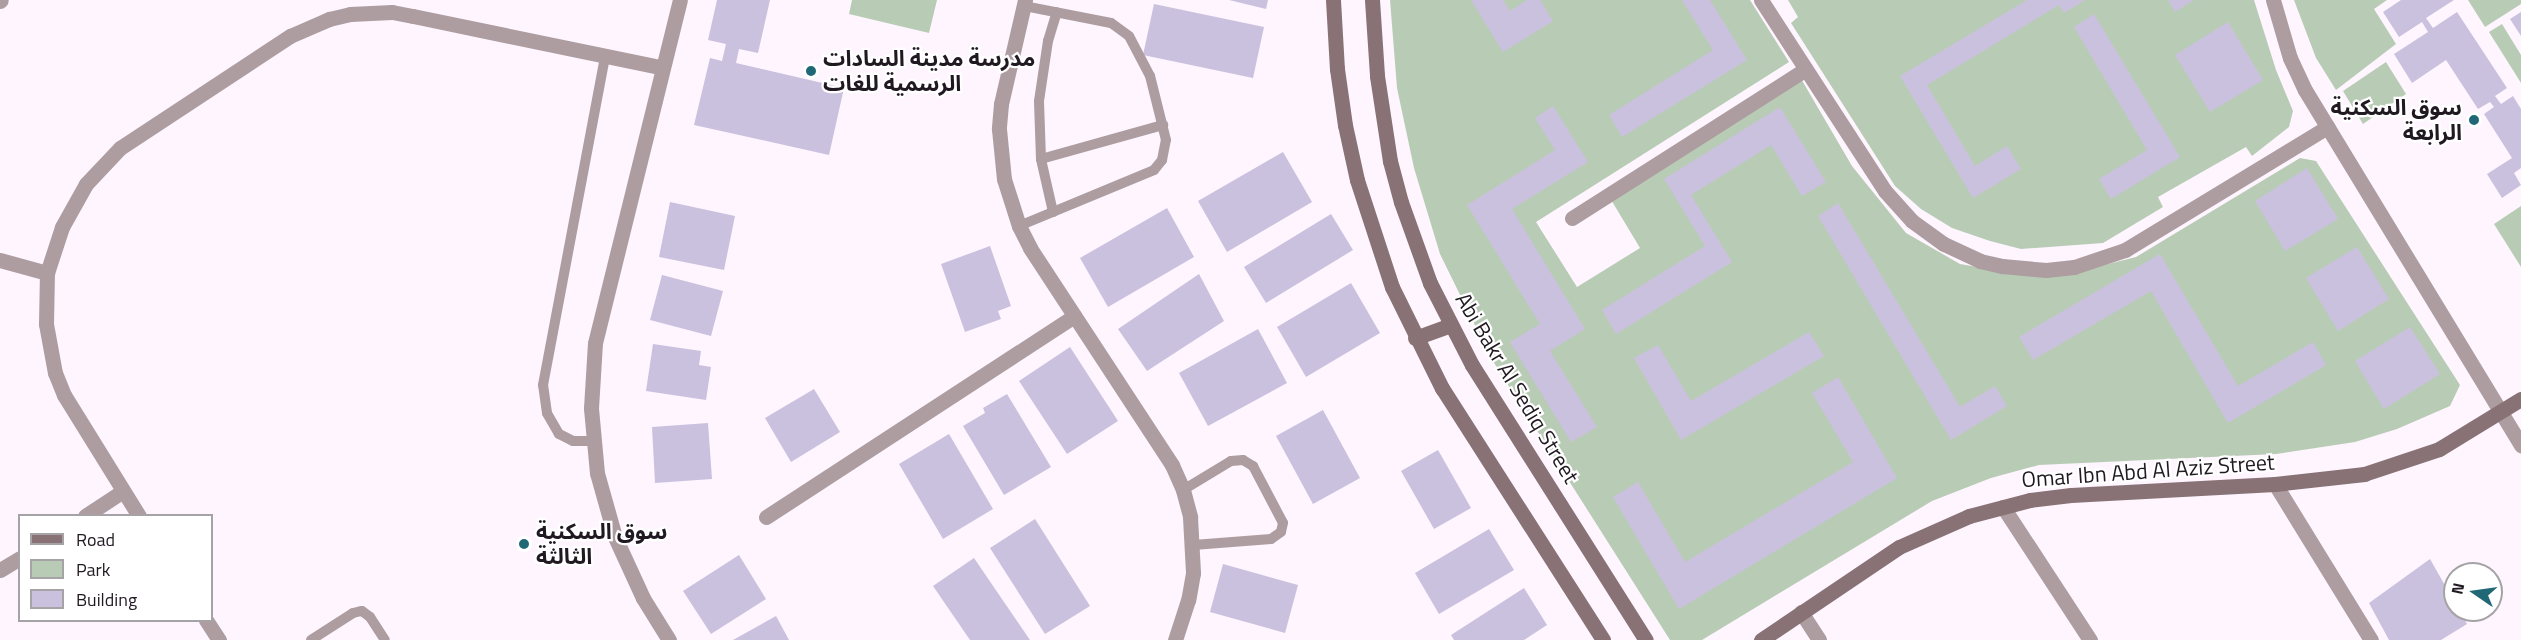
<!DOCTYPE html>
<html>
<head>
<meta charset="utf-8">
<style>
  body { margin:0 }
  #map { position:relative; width:2521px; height:640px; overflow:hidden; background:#fef5ff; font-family:"Titillium Web","Noto Sans Arabic",sans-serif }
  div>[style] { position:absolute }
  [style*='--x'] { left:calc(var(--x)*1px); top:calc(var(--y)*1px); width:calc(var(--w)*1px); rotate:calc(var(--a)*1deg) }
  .green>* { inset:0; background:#b8ccb5 }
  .building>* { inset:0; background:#cac1de }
  .lane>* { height:10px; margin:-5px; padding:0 5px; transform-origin:5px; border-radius:5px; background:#ad9da0 }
  .street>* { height:15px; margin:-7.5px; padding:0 7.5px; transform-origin:7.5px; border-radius:7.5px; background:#ad9da0 }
  .secondary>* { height:15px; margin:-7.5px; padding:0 7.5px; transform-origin:7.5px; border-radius:7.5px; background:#887276 }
  .dots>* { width:16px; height:16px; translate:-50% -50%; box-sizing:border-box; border:3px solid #fff; border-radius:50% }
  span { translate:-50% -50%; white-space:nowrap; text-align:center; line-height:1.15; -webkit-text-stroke:4.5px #fff; paint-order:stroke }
  .poi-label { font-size:22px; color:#211922; font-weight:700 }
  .left { translate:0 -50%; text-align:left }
  .right { translate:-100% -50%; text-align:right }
  .street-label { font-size:22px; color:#211922 }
  .legend { position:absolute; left:18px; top:514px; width:195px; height:108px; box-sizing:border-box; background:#fff; border:2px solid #a6a3a7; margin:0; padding:8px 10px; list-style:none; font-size:18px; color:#211922 }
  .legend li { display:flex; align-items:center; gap:12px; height:30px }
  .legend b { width:30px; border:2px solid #a6a3a7 }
  .north { position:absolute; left:2443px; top:562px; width:60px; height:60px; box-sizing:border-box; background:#fff; border:2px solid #a6a3a7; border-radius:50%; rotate:283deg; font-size:16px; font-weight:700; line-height:24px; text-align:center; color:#211922 }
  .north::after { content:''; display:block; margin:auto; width:21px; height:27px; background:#216877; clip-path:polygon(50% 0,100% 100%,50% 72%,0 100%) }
</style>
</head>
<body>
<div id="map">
  <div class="green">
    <div style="clip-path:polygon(852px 0,937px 0,929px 33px,849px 14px)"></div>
    <div style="clip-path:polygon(1390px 0,1750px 0,1789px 62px,1536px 222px,1577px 287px,1640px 248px,1610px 198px,1800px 77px,1852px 166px,1906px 233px,1960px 264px,2013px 273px,2080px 271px,2136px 257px,2300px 158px,2316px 161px,2460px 385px,2450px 406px,2397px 429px,2355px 442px,2276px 454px,2039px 465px,1991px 478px,1932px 501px,1702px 640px,1670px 640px,1491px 358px,1440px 254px,1414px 168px,1397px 88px)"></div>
    <div style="clip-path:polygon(1788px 0,2254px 0,2276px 70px,2293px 111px,2289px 127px,2252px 156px,2246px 147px,2158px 197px,2163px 207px,2103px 243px,2021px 249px,1990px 241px,1952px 228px,1921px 209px,1895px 186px,1791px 23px,1798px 17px)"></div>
    <div style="clip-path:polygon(2294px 0,2387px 0,2374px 9px,2396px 44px,2336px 90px,2316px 58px)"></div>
    <div style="clip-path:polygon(2468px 0,2521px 0,2521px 4px,2485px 27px)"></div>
    <div style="clip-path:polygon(2502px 24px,2521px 55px,2521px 83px,2489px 32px)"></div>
    <div style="clip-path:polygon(2386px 62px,2406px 94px,2363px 124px,2343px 91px)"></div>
    <div style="clip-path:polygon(2521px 206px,2521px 267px,2494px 224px)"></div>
  </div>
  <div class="building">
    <div style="clip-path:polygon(717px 0,770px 0,758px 53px,739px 49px,736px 63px,844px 88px,829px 155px,694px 125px,710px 58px,722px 61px,726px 44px,708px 40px)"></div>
    <div style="clip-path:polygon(1229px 0,1268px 0,1266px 9px)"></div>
    <div style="clip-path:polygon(1471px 0,1503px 0,1510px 11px,1527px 0,1540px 0,1553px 21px,1503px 52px)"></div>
    <div style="clip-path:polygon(1682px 0,1710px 0,1747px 60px,1622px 137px,1609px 115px,1713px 50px)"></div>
    <div style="clip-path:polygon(2027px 0,2085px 0,2064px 13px,2059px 5px,1927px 85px,1975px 166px,2007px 146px,2021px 169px,1973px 198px,1900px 76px)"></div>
    <div style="clip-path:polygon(2168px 0,2194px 0,2175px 12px)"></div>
    <div style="clip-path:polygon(2401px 0,2454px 0,2426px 18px,2433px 28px,2457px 12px,2507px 88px,2495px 96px,2501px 104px,2513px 96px,2521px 109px,2521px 168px,2514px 173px,2521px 185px,2502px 198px,2487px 174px,2512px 158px,2484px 114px,2494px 107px,2490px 102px,2478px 109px,2446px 60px,2412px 83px,2394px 54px,2428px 32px,2422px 22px,2399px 37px,2383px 12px)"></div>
    <div style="clip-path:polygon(1154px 4px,1264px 27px,1253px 78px,1143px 55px)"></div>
    <div style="clip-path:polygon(2521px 12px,2521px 36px,2510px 19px)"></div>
    <div style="clip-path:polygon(2094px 14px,2180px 157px,2111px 199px,2099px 179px,2147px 150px,2074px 27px)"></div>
    <div style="clip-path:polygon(2228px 22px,2263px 80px,2210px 112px,2175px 55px)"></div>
    <div style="clip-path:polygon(1553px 106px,1588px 162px,1512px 209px,1585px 329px,1550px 351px,1597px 427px,1571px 442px,1510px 342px,1540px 324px,1467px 205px,1555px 150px,1535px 118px)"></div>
    <div style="clip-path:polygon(1780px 107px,1826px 182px,1802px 196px,1771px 145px,1691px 195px,1732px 262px,1616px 334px,1602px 310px,1705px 246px,1664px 179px)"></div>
    <div style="clip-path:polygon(1283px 152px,1312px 202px,1227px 252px,1198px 201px)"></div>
    <div style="clip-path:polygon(2307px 168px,2338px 219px,2285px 251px,2255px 201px)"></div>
    <div style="clip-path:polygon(670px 202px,735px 216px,724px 270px,659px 257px)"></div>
    <div style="clip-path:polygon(1838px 203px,1960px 407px,1995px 386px,2007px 406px,1951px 440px,1818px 216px)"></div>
    <div style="clip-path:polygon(1167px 208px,1194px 257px,1108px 307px,1080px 258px)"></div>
    <div style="clip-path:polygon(1331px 214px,1353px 250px,1266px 303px,1244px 267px)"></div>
    <div style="clip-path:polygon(990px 246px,1011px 306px,998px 311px,1001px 319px,965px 332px,941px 264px)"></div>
    <div style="clip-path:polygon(2357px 247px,2389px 299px,2338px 331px,2306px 278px)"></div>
    <div style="clip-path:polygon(2160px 254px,2238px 386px,2313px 342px,2326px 365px,2228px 423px,2151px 291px,2033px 360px,2019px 337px)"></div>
    <div style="clip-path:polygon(1199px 274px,1224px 321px,1147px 371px,1118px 329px)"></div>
    <div style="clip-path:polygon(662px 275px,723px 291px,711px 336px,650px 320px)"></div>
    <div style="clip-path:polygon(1351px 283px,1380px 333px,1306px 377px,1277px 327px)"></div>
    <div style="clip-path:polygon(2410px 327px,2440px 374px,2384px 409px,2355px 361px)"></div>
    <div style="clip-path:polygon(1258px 329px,1287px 383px,1208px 426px,1179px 373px)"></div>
    <div style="clip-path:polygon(1809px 332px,1824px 356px,1681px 440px,1634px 358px,1658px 345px,1691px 401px)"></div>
    <div style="clip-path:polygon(653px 344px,701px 351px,699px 365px,711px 367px,706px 400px,646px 391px)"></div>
    <div style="clip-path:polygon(1070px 347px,1118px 421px,1067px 454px,1019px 381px)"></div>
    <div style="clip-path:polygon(1838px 377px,1897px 478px,1679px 609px,1613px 497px,1638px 482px,1685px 562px,1853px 462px,1812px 393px)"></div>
    <div style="clip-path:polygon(814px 389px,840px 432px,791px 462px,765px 418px)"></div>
    <div style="clip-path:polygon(1007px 394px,1051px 467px,1004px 495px,963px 426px,985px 413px,983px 408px)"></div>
    <div style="clip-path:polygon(1323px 410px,1360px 478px,1313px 504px,1276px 436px)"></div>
    <div style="clip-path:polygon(708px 423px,712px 479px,655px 483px,652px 427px)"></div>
    <div style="clip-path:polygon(949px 434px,993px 509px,943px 539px,899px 464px)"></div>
    <div style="clip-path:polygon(1438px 450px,1471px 508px,1434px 529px,1401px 471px)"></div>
    <div style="clip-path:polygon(1035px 519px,1090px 606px,1045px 634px,990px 548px)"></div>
    <div style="clip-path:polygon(1489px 529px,1514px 570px,1439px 614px,1415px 573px)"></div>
    <div style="clip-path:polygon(739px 555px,766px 599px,711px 634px,683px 591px)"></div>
    <div style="clip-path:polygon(974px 558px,1030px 640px,970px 640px,933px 586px)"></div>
    <div style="clip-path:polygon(2430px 559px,2455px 603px,2455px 610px,2459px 610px,2467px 624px,2441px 640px,2389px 640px,2369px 603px)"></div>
    <div style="clip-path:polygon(1223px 564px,1298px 585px,1285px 633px,1210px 612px)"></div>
    <div style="clip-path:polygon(1524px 588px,1547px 625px,1524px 640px,1454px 640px,1451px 635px)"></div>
    <div style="clip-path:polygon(776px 616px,789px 640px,733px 640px)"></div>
  </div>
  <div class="lane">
    <div style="--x:1041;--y:159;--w:127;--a:-15.6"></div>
    <div style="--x:1053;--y:212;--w:54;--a:-102.8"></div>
    <div style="--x:1041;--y:159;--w:58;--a:-92"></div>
    <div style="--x:1039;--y:101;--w:61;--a:-81.5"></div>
    <div style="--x:1048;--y:41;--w:30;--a:-73"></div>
    <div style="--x:1019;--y:226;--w:146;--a:-22.5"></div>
    <div style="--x:1154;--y:170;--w:13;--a:-51"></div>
    <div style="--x:1162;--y:160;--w:20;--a:-79"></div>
    <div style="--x:1166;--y:140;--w:66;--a:-104"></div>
    <div style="--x:1150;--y:76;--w:45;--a:-117.7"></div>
    <div style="--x:1129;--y:36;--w:22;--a:-144"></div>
    <div style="--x:1111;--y:23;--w:89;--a:-168.9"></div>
    <div style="--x:593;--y:441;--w:20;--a:180"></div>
    <div style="--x:573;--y:441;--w:16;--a:-153"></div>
    <div style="--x:559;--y:434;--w:24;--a:-120"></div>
    <div style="--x:547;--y:413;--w:28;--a:-98"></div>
    <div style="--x:543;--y:385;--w:335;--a:-79.3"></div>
    <div style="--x:1183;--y:490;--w:56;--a:-31.1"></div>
    <div style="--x:1231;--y:461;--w:12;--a:-5"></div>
    <div style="--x:1243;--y:460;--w:12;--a:31"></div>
    <div style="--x:1253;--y:466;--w:64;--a:62.2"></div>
    <div style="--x:1283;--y:523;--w:9;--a:103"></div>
    <div style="--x:1281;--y:532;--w:12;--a:145"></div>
    <div style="--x:1271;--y:539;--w:78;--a:175.6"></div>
    <div style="--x:311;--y:640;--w:50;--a:-32.7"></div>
    <div style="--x:353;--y:613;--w:9;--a:-13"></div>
    <div style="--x:362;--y:611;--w:10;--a:37"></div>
    <div style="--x:370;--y:617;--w:27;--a:57"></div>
  </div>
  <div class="street">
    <div style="--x:1025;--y:0;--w:107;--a:103"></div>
    <div style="--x:1001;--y:104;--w:25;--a:95"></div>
    <div style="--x:999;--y:129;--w:50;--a:84.3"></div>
    <div style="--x:1004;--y:179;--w:49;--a:72.3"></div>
    <div style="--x:1019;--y:226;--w:25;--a:63"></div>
    <div style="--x:1030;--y:248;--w:259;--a:56.8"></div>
    <div style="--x:1172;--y:465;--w:27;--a:66"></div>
    <div style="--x:1183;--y:490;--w:28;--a:75"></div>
    <div style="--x:1190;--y:517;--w:56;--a:86.9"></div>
    <div style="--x:1193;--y:573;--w:27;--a:100"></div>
    <div style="--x:1188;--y:600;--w:42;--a:108"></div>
    <div style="--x:1761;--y:0;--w:228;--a:57"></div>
    <div style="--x:1885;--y:191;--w:40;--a:48"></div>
    <div style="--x:1912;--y:221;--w:39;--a:36"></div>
    <div style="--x:1944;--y:244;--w:40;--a:25"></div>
    <div style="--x:1980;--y:261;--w:23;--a:13"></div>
    <div style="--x:2002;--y:266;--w:44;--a:5.2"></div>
    <div style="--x:2046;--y:270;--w:28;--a:-6"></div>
    <div style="--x:2074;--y:267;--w:54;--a:-18.4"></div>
    <div style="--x:2125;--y:250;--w:237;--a:-31.3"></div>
    <div style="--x:2273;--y:0;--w:60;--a:73.7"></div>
    <div style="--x:2290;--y:58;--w:35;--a:65"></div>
    <div style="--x:2305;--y:90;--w:416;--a:58.7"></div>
    <div style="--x:0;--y:1;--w:1;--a:-45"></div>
    <div style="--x:1572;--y:218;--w:277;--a:-32.5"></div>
    <div style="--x:0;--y:260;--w:49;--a:15.5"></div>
    <div style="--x:2275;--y:484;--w:183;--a:58.4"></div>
    <div style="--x:2003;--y:507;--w:159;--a:56.8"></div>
    <div style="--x:85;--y:516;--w:45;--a:-33.3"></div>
    <div style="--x:139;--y:516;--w:142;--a:-121.8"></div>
    <div style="--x:64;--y:395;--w:24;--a:-112"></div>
    <div style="--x:55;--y:373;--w:50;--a:-100.4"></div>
    <div style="--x:46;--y:324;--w:51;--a:-88.9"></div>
    <div style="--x:47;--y:273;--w:48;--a:-71.9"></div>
    <div style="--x:62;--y:227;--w:49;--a:-60.8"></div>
    <div style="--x:86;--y:184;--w:50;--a:-46.6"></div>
    <div style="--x:120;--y:148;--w:204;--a:-33.4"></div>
    <div style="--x:290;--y:36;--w:43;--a:-23.6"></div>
    <div style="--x:329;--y:19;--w:22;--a:-13"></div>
    <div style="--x:350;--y:14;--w:42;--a:-2.7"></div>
    <div style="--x:392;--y:12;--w:21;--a:11"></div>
    <div style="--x:413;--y:16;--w:255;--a:11.7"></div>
    <div style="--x:766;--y:517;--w:368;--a:-33.1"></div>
    <div style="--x:0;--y:570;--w:23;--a:-31"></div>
    <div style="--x:1801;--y:612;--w:33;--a:57"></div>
    <div style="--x:206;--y:620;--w:24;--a:57"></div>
    <div style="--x:669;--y:640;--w:49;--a:-121.8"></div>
    <div style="--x:643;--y:598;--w:67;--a:-114.7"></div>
    <div style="--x:615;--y:537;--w:66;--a:-105.7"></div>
    <div style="--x:597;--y:473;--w:65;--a:-95.3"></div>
    <div style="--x:591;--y:408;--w:65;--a:-86.5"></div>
    <div style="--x:595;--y:343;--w:353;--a:-76.1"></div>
  </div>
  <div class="secondary">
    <div style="--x:1333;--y:0;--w:69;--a:86.7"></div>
    <div style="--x:1337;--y:69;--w:57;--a:81.9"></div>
    <div style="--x:1345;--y:125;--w:56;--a:77.7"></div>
    <div style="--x:1357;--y:180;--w:113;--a:71.9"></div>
    <div style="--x:1392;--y:287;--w:113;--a:63.7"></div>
    <div style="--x:1442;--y:388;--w:299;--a:57.4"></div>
    <div style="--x:1372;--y:0;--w:76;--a:86.2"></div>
    <div style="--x:1377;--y:76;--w:86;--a:81.3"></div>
    <div style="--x:1390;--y:161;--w:42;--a:75"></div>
    <div style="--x:1401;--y:202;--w:86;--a:70.3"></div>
    <div style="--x:1430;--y:283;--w:92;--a:62.9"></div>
    <div style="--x:1472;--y:365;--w:325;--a:57.7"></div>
    <div style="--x:1415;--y:338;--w:37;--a:-20"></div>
    <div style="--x:1761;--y:640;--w:166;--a:-34"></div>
    <div style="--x:1899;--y:547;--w:77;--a:-23.9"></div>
    <div style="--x:1969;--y:516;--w:63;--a:-14.7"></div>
    <div style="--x:2030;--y:500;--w:41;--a:-7"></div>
    <div style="--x:2071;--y:495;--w:204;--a:-3.1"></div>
    <div style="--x:2275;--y:484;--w:90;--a:-6.4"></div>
    <div style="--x:2364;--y:474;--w:79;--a:-18.4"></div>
    <div style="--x:2439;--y:449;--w:96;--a:-31.4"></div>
  </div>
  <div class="dots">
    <div style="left:811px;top:71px;background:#216877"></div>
    <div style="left:2474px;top:120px;background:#216877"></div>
    <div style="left:524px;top:544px;background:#216877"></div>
  </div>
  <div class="poi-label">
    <span class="left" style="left:823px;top:71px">مدرسة مدينة السادات<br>الرسمية للغات</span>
    <span class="right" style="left:2462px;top:120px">سوق السكنية<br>الرابعة</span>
    <span class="left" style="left:536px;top:544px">سوق السكنية<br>الثالثة</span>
  </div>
  <div class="street-label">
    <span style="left:1517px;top:388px;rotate:59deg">Abi Bakr Al Sediq Street</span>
    <span style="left:2148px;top:471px;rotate:-4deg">Omar Ibn Abd Al Aziz Street</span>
  </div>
  <ul class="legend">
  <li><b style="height:8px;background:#887276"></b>Road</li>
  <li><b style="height:16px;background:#b8ccb5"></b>Park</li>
  <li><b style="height:16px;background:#cac1de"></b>Building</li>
  </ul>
  <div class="north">N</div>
</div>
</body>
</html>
